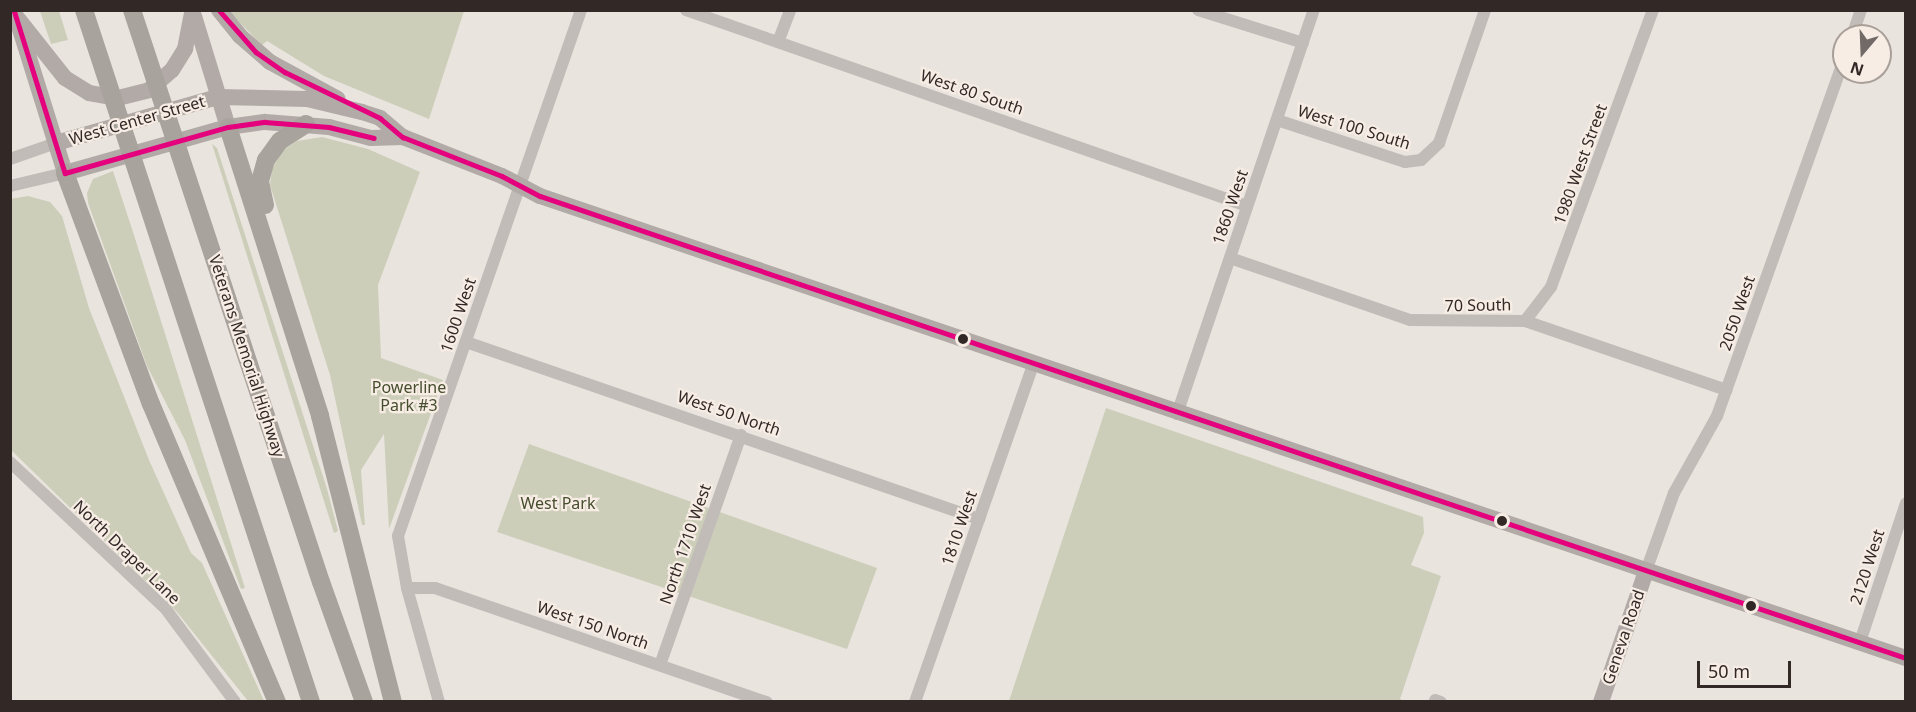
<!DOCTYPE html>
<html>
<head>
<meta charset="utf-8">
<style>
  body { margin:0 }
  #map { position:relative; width:1916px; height:712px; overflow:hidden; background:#eae4de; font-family:"Noto Sans",sans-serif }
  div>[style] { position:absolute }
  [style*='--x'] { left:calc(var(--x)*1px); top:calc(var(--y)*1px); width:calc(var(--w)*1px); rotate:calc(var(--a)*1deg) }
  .green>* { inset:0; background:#ccceb9 }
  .minor>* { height:12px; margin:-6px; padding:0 6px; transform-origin:6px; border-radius:6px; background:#c2bcb8 }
  .major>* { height:16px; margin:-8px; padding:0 8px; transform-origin:8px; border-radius:8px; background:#b1aaa7 }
  .highway>* { height:18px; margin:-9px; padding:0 9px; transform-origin:9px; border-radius:9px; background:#a9a39d }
  .bus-1>* { height:4.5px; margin:-2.25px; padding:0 2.25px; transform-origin:2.25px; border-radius:2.25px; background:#e5007d }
  .dots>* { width:16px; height:16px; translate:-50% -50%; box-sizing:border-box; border:3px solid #f7ede5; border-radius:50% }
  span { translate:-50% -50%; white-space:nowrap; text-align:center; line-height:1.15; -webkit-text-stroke:4.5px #f7ede5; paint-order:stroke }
  .street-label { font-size:16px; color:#322927 }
  .park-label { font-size:16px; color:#454e2d }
  .frame { position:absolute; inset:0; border:12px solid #322927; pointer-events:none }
  .north { position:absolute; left:1832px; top:24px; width:60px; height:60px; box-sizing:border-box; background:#f7ede5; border:2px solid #a89f99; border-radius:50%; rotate:199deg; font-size:16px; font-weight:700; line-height:24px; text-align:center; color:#322927 }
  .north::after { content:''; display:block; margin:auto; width:21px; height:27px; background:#726a67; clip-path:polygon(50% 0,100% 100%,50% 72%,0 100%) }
  .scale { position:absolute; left:1697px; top:661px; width:94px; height:27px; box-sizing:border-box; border:3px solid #322927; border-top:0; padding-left:8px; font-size:18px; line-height:21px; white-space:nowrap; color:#322927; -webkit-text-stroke:4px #f7ede5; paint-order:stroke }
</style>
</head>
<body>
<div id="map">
  <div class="green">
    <div style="clip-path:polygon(40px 11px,59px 11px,68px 40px,51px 44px)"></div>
    <div style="clip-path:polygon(228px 11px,464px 11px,429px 119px,324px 76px,267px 41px,262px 45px)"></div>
    <div style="clip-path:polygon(322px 137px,368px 149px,420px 172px,378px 285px,381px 358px,443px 380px,389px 529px,384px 434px,361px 470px,365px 525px,362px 525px,330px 375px,270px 185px,272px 169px,282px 151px,297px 141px)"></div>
    <div style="clip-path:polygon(212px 144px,217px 148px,327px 489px,338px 531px,334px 533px)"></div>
    <div style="clip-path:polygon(113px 171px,133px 232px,245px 588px,241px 589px,185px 440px,147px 366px,88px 203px,87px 193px,93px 179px)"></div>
    <div style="clip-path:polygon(28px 196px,50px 202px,62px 216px,89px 308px,149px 460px,191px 553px,202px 563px,264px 701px,248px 701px,177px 612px,11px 450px,10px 199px)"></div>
    <div style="clip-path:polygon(1106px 408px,1423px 517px,1424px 533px,1411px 565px,1441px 576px,1400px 699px,1405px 701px,1009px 701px)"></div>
    <div style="clip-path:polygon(529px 444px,877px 568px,847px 649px,497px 532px)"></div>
  </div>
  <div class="minor">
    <div style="--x:686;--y:10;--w:594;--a:19.26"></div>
    <div style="--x:1198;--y:10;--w:110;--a:17.4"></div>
    <div style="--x:1852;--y:36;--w:28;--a:-71"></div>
    <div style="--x:778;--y:42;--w:34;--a:-69"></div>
    <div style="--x:1277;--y:120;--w:135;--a:18.2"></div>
    <div style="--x:1405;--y:162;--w:16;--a:-7"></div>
    <div style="--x:1421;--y:160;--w:25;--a:-43"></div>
    <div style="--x:1439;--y:143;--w:141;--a:-70.9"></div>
    <div style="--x:10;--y:159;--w:49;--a:-19.2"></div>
    <div style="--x:10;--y:186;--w:57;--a:-13.3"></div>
    <div style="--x:1230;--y:258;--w:190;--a:19"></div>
    <div style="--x:1410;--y:320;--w:115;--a:0.5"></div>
    <div style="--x:1525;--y:321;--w:213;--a:18.9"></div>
    <div style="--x:1525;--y:321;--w:43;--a:-52.6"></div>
    <div style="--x:1551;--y:287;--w:295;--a:-69.8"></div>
    <div style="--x:466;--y:342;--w:543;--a:19.04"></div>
    <div style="--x:1177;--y:414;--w:427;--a:-71.3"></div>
    <div style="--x:10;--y:462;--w:213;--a:43.3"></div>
    <div style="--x:165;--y:608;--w:117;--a:53.3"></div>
    <div style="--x:1646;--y:571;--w:83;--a:-70.3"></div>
    <div style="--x:1674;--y:493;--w:88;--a:-60.8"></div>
    <div style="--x:1717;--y:416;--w:379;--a:-70.4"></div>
    <div style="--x:407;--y:588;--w:28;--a:0"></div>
    <div style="--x:435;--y:588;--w:351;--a:19"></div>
    <div style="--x:1860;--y:642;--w:146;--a:-71.7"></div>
    <div style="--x:660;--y:665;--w:244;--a:-70.6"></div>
    <div style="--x:1435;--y:700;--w:6;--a:18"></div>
    <div style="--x:439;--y:702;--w:118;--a:-105.7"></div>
    <div style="--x:407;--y:588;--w:53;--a:-99.8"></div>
    <div style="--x:398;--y:536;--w:557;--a:-70.82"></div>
    <div style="--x:915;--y:702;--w:357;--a:-70.7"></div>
  </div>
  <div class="major">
    <div style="--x:14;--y:10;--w:171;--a:72.6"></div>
    <div style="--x:65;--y:173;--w:169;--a:-15.8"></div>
    <div style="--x:228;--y:127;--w:37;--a:-8"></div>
    <div style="--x:265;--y:122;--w:64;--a:4.5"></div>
    <div style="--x:329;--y:127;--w:43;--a:14.7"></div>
    <div style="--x:371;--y:138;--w:32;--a:-2"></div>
    <div style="--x:219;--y:10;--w:33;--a:51"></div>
    <div style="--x:240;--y:36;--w:40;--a:41"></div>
    <div style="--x:270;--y:62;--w:77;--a:28.6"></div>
    <div style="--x:194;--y:16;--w:116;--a:73"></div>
    <div style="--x:19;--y:20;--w:74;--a:51.6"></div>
    <div style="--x:65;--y:78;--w:28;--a:32"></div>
    <div style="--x:89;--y:93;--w:29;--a:10"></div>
    <div style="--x:118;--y:98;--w:32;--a:-14"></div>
    <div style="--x:149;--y:90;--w:30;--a:-41"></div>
    <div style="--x:172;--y:70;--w:25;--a:-58"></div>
    <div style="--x:185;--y:49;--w:38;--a:-79"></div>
    <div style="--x:56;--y:143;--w:168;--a:-15.9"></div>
    <div style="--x:218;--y:97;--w:89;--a:1.3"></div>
    <div style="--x:307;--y:99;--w:57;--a:13.3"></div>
    <div style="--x:362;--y:112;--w:19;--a:18"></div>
    <div style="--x:380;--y:118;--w:30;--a:40"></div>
    <div style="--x:403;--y:137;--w:106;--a:21.5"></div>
    <div style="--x:502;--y:176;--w:43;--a:27.8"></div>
    <div style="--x:540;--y:196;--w:1442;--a:18.69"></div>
    <div style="--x:1601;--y:702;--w:139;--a:-71"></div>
  </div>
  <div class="highway">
    <div style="--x:84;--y:10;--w:728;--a:71.84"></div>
    <div style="--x:132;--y:10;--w:602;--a:71.72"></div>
    <div style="--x:321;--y:582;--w:127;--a:70.3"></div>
    <div style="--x:228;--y:127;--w:303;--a:72.3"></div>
    <div style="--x:320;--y:416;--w:295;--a:75.7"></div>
    <div style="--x:65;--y:173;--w:246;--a:69.6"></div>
    <div style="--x:151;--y:404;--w:324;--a:67.1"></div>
    <div style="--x:265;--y:205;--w:25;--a:-102"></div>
    <div style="--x:260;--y:181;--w:22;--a:-74"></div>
    <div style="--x:266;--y:160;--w:24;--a:-54"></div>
    <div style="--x:280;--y:141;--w:31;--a:-33"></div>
  </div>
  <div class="bus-1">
    <div style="--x:14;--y:10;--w:171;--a:72.6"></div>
    <div style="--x:65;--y:173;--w:169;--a:-15.8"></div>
    <div style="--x:228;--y:127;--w:37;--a:-8"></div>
    <div style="--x:265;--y:122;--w:64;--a:4.5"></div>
    <div style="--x:329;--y:127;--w:46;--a:13.7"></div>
    <div style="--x:219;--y:10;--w:56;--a:48.6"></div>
    <div style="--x:256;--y:52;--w:35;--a:35"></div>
    <div style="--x:285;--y:72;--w:106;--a:25.8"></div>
    <div style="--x:380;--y:118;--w:30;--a:40"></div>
    <div style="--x:403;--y:137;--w:106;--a:21.5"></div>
    <div style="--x:502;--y:176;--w:43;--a:27.8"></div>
    <div style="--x:540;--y:196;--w:1442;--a:18.69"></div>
  </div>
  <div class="dots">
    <div style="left:963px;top:339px;background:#322927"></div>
    <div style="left:1502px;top:521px;background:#322927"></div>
    <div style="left:1751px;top:606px;background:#322927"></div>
  </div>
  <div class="street-label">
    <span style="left:972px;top:92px;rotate:19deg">West 80 South</span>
    <span style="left:137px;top:120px;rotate:-16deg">West Center Street</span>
    <span style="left:1354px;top:127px;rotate:17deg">West 100 South</span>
    <span style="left:1580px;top:164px;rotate:-70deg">1980 West Street</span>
    <span style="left:1230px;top:207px;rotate:-71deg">1860 West</span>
    <span style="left:1478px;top:305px;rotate:-1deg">70 South</span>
    <span style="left:1737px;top:313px;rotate:-71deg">2050 West</span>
    <span style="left:458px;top:315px;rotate:-71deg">1600 West</span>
    <span style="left:247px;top:356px;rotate:72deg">Veterans Memorial Highway</span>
    <span style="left:729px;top:413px;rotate:19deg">West 50 North</span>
    <span style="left:959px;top:528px;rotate:-71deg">1810 West</span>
    <span style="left:685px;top:544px;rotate:-71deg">North 1710 West</span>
    <span style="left:127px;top:552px;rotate:44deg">North Draper Lane</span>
    <span style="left:1867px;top:567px;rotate:-72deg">2120 West</span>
    <span style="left:593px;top:625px;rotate:19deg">West 150 North</span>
    <span style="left:1623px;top:637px;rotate:-71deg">Geneva Road</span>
  </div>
  <div class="park-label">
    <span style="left:409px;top:396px">Powerline<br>Park #3</span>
    <span style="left:558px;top:503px">West Park</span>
  </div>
  <div class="frame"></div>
  <div class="north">N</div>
  <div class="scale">50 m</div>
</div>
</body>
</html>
